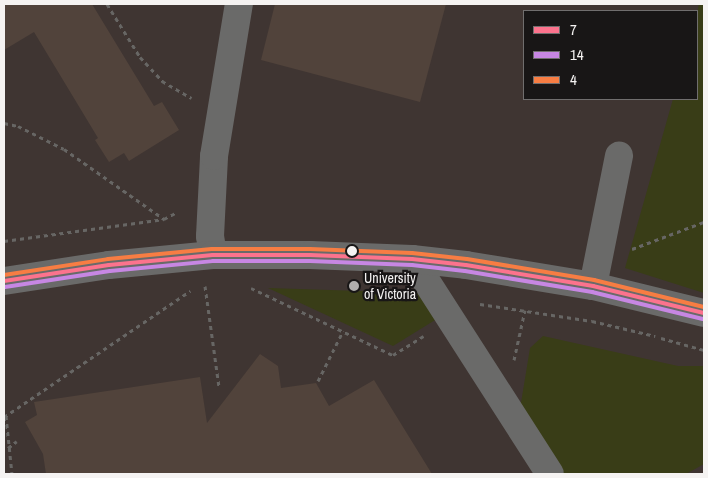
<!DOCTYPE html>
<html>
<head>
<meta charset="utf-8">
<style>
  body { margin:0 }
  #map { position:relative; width:708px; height:478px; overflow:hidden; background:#312f2d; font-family:"Archivo Narrow",sans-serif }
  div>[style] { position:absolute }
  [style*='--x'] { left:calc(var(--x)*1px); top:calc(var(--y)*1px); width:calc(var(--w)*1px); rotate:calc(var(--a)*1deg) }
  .built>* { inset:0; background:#3f3532 }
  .green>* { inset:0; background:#393d17 }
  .building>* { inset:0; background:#51433b }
  .path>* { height:3px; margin-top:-1.5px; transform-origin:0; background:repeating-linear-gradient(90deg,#676664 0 4px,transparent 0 8px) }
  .minor>* { height:28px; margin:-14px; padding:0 14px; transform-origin:14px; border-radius:14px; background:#6a6a69 }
  .bus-1>* { height:4px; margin:-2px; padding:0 2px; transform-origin:2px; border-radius:2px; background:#fc738d }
  .bus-2>* { height:4px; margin:-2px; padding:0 2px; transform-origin:2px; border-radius:2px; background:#c787e3 }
  .bus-3>* { height:4px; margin:-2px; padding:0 2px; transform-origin:2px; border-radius:2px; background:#f77d43 }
  .dots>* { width:14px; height:14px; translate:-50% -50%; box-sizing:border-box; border:2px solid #181616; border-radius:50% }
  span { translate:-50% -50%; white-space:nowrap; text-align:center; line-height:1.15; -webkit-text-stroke:4.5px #181616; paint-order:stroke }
  .poi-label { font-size:14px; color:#f5f3f2 }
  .left { translate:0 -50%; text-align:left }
  .frame { position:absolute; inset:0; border:5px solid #f5f3f2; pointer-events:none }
  .legend { position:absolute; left:523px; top:10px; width:175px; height:90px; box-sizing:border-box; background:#181616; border:1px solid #706e6e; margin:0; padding:6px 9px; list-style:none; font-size:15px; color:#f5f3f2 }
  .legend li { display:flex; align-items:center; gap:10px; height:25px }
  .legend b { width:25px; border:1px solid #706e6e }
</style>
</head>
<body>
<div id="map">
  <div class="built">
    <div style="clip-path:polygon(evenodd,4px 4px,704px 4px,704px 474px,4px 474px,4px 4px,524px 11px,697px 11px,697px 99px,524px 99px,524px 11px)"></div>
  </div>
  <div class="green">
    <div style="clip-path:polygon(699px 4px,704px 4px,704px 293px,625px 268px,673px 99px,697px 99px,697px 13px)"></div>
    <div style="clip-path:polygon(268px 288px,424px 293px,440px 317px,393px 346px)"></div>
    <div style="clip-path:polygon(543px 336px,678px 366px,704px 366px,704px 464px,686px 474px,558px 474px,519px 415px,530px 348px)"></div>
  </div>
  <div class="building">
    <div style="clip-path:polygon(4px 4px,92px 4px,154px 106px,162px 102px,179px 130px,129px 161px,124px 153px,109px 162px,95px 140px,98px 138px,34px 32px,4px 50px)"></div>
    <div style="clip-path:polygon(275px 4px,446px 4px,420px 102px,261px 60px)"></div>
    <div style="clip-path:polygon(260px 354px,278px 366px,281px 388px,316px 383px,329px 406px,374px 380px,432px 474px,46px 474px,43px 454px,25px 422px,37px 415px,34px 402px,200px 377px,207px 423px)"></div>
  </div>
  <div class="path">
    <div style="--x:107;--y:4;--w:62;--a:58.1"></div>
    <div style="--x:140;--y:57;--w:33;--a:47"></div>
    <div style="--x:162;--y:81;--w:34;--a:30"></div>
    <div style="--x:4;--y:123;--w:14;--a:12"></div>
    <div style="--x:18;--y:126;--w:51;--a:26.6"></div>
    <div style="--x:64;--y:149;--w:122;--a:35"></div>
    <div style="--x:4;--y:241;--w:162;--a:-7.8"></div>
    <div style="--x:164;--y:219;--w:15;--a:-28"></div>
    <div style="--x:632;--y:249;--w:77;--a:-20.6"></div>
    <div style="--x:205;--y:286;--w:102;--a:82.1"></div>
    <div style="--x:251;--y:288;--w:157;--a:25.3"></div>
    <div style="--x:393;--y:355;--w:36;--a:-32"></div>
    <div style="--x:480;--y:304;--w:113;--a:8.6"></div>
    <div style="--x:592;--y:321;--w:65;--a:13.4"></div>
    <div style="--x:661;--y:338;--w:45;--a:15.6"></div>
    <div style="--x:514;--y:360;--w:51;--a:-77.6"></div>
    <div style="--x:318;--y:381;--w:56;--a:-63.4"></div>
    <div style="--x:6;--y:416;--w:58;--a:84.1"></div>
    <div style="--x:4;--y:417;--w:225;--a:-34.1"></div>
    <div style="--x:8;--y:448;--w:11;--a:-38"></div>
  </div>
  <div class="minor">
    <div style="--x:213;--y:255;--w:19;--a:-99"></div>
    <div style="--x:210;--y:236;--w:80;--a:-87.1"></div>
    <div style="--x:214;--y:156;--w:154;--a:-80.7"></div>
    <div style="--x:412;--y:259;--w:255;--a:57.3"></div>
    <div style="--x:4;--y:281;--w:106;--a:-8.7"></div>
    <div style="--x:109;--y:265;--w:104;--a:-5.5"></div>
    <div style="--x:213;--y:255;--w:97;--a:0"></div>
    <div style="--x:310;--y:255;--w:102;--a:2.2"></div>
    <div style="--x:412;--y:259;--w:54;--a:6.3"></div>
    <div style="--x:466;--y:265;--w:129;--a:9.4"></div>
    <div style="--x:593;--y:286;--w:114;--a:13.7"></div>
    <div style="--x:593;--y:286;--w:133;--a:-78.7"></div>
  </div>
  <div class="bus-1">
    <div style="--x:4;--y:281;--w:106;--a:-8.7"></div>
    <div style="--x:109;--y:265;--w:104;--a:-5.5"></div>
    <div style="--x:213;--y:255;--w:97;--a:0"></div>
    <div style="--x:310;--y:255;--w:102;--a:2.2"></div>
    <div style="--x:412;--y:259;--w:54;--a:6.3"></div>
    <div style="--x:466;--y:265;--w:129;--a:9.4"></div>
    <div style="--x:593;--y:286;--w:114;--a:13.7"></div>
  </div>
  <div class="bus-2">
    <div style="--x:5;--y:287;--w:106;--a:-8.7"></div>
    <div style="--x:110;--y:271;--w:103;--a:-5.5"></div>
    <div style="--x:213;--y:261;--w:97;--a:0"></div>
    <div style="--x:310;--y:261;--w:102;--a:2.2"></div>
    <div style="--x:412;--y:265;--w:53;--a:6.5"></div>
    <div style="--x:465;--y:271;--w:129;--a:9.4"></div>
    <div style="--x:592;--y:292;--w:114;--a:13.7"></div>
  </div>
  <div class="bus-3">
    <div style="--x:4;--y:275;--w:105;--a:-8.7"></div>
    <div style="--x:108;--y:259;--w:104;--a:-5.5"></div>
    <div style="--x:212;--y:249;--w:98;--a:0"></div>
    <div style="--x:310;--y:249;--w:102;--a:2.2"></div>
    <div style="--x:412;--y:253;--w:55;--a:6.2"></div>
    <div style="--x:467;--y:259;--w:129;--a:9.4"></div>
    <div style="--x:594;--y:280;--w:113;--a:13.8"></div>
  </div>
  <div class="dots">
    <div style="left:352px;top:251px;background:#f5f3f2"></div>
    <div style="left:354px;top:286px;background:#b0aead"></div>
  </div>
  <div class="poi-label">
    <span class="left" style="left:364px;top:286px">University<br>of Victoria</span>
  </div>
  <div class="frame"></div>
  <ul class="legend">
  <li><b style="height:6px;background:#fc738d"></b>7</li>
  <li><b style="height:6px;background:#c787e3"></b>14</li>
  <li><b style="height:6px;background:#f77d43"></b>4</li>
  </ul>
</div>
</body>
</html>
